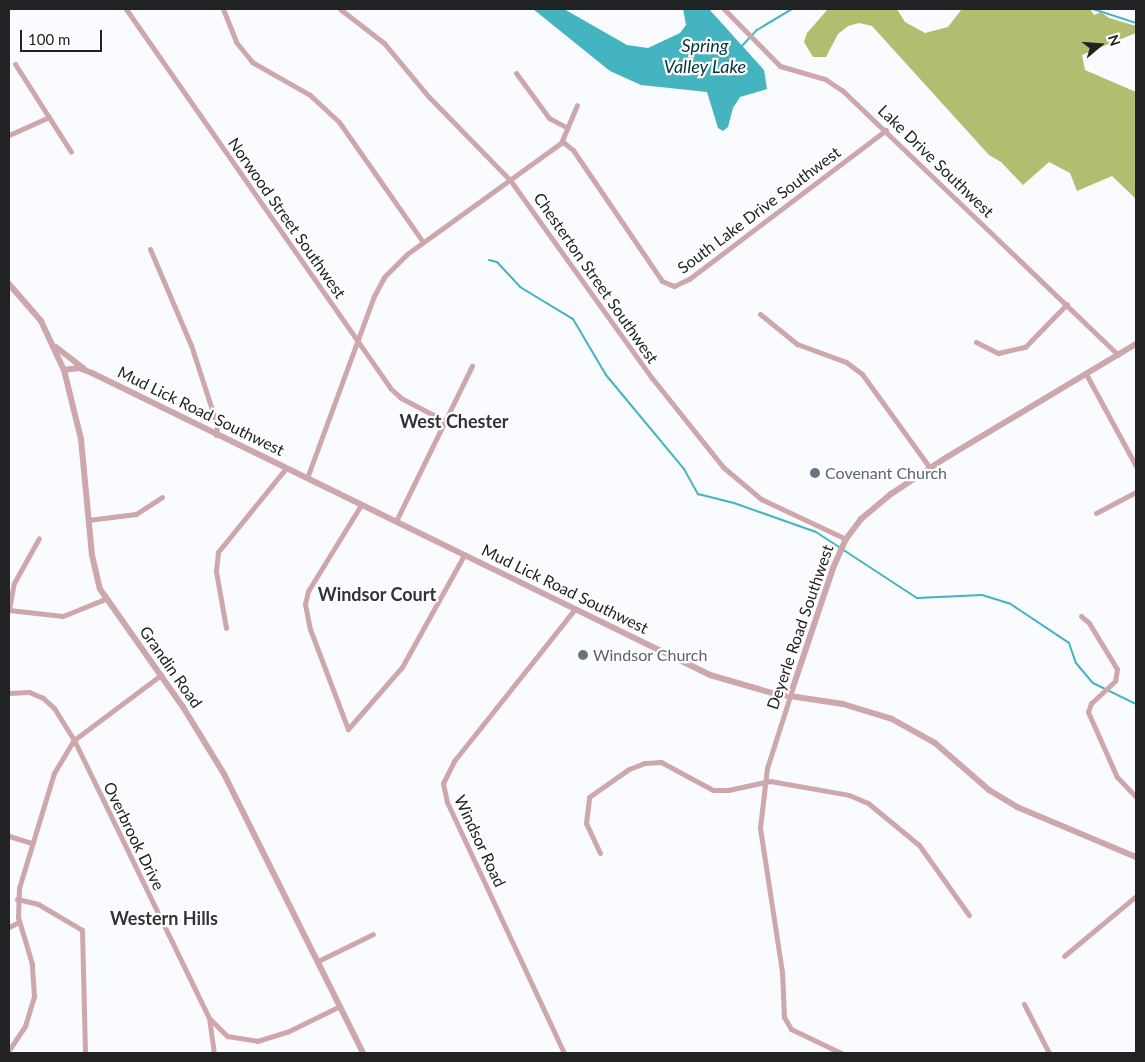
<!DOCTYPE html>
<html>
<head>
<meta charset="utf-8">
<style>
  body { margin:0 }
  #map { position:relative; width:1145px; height:1062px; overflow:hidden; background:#f9fbfe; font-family:Lato,sans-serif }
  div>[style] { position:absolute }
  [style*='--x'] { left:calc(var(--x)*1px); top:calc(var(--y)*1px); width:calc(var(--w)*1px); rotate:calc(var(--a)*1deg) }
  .forest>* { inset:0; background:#b2bd70 }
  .water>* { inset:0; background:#43b4c0 }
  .stream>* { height:2px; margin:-1px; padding:0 1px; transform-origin:1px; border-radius:1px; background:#43b4c0 }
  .minor>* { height:5px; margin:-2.5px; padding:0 2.5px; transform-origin:2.5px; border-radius:2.5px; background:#cea7ac }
  .tertiary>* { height:6px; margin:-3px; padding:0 3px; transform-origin:3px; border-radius:3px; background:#cea7ac }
  .dots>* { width:14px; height:14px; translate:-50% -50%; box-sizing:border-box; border:2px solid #fff; border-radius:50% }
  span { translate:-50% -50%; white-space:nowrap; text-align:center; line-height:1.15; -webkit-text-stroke:4.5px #fff; paint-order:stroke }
  .street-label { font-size:16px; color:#202224 }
  .worship-label { font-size:16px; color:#5b616d }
  .left { translate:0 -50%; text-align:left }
  .water-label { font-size:18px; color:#00353a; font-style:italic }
  .neighbourhood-label { font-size:18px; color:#30343a; font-weight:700 }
  .frame { position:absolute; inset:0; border:10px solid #202224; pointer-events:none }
  .north { position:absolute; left:1075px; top:20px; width:50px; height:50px; -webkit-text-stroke:4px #fff; paint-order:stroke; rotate:72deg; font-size:14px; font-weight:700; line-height:20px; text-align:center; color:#202224 }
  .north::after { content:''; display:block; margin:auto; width:18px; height:22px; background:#202224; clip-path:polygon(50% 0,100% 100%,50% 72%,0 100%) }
  .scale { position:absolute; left:20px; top:30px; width:82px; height:22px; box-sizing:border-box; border:2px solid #202224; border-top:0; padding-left:6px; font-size:15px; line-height:18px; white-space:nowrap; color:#202224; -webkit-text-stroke:4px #fff; paint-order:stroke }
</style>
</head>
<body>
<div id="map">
  <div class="forest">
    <div style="clip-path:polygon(828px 9px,897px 9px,905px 22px,925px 33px,948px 27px,962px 9px,1090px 9px,1094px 15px,1101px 12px,1109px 18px,1136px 26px,1136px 33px,1082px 55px,1085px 70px,1136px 92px,1136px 199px,1112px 176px,1077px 191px,1070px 173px,1049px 162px,1023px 185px,1001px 162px,989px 155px,872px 26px,859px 23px,848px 26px,838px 34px,826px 57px,813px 57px,804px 42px,807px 33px)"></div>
  </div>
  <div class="water">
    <div style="clip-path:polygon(533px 9px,564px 9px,627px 45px,648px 48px,680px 33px,686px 25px,683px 9px,709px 9px,764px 70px,767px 89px,740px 97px,733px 108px,728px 127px,723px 131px,718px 128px,707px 92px,641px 85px,610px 71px)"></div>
  </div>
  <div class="stream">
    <div style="--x:1093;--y:9;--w:45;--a:18"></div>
    <div style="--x:741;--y:47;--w:23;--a:-47"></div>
    <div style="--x:757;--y:30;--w:41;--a:-31"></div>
    <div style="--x:489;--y:260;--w:8;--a:14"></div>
    <div style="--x:497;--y:262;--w:34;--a:47"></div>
    <div style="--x:520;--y:287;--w:62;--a:31.1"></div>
    <div style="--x:573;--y:319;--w:65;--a:59.5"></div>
    <div style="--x:606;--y:375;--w:122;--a:50.3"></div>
    <div style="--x:684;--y:469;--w:29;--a:61"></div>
    <div style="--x:698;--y:494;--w:37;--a:14"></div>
    <div style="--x:734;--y:503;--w:87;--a:19.5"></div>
    <div style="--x:816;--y:532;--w:121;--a:33.2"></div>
    <div style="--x:917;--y:598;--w:65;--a:-2.6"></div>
    <div style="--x:982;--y:595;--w:28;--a:17"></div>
    <div style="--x:1009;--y:603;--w:72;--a:33.7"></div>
    <div style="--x:1069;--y:643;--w:21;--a:71"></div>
    <div style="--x:1076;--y:663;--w:26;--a:50"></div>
    <div style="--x:1093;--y:683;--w:48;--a:26"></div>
  </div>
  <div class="minor">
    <div style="--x:126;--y:9;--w:462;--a:55.1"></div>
    <div style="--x:390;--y:388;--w:15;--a:42"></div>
    <div style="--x:401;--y:398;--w:50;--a:27.6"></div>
    <div style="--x:223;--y:9;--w:35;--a:68"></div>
    <div style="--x:236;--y:42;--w:26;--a:51"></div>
    <div style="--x:252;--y:62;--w:67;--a:29.6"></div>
    <div style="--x:310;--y:95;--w:40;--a:43"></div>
    <div style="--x:339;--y:122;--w:146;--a:55"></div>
    <div style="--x:340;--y:9;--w:56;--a:37.7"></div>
    <div style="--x:384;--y:43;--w:70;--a:50.2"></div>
    <div style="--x:429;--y:97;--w:116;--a:45.7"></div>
    <div style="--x:510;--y:180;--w:244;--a:54.4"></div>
    <div style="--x:652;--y:378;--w:114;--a:51.4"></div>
    <div style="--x:723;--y:467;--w:50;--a:40.1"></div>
    <div style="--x:761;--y:499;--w:94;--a:25.2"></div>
    <div style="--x:724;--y:9;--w:80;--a:45.5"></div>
    <div style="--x:780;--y:66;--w:47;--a:16.1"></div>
    <div style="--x:825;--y:79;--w:22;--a:34"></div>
    <div style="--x:843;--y:91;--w:381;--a:43.8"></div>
    <div style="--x:15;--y:64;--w:104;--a:57.5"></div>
    <div style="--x:516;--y:73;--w:56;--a:53.7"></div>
    <div style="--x:549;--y:118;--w:21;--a:28"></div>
    <div style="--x:9;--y:135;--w:44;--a:-24.2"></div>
    <div style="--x:563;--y:142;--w:13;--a:39"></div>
    <div style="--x:573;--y:150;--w:158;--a:55.8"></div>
    <div style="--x:662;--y:281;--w:13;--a:23"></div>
    <div style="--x:674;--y:286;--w:17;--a:-25"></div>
    <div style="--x:689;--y:279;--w:247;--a:-37.1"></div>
    <div style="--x:150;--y:249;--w:104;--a:66.9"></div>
    <div style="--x:191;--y:345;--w:84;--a:72"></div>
    <div style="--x:217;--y:425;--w:10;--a:96"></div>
    <div style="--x:760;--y:314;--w:48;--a:39"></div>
    <div style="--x:797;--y:344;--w:52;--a:20.2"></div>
    <div style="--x:846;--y:362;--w:20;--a:37"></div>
    <div style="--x:862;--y:374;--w:116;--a:54.1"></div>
    <div style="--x:976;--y:342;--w:25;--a:27"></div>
    <div style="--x:998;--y:353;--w:28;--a:-13"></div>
    <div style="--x:1025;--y:347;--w:60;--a:-45.7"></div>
    <div style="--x:1086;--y:374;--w:105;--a:61.5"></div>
    <div style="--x:307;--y:478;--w:194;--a:-69.8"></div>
    <div style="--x:374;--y:296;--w:21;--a:-62"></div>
    <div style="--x:384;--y:277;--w:33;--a:-45"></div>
    <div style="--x:407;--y:254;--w:190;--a:-35.8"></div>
    <div style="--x:561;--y:143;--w:41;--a:-67.2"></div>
    <div style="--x:361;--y:505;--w:101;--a:121.6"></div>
    <div style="--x:308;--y:591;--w:13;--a:103"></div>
    <div style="--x:305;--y:604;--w:25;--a:79"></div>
    <div style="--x:310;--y:629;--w:107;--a:69.2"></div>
    <div style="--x:348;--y:729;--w:82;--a:-48.9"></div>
    <div style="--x:402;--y:667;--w:128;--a:-61"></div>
    <div style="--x:1096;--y:513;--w:45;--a:-27.7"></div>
    <div style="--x:88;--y:520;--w:48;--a:-7.1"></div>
    <div style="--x:136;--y:514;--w:31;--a:-33"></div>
    <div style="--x:396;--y:521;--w:173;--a:-63.9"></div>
    <div style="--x:9;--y:610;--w:54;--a:6.3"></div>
    <div style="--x:63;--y:616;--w:45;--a:-22"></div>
    <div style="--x:9;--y:610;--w:27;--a:-80"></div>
    <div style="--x:14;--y:583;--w:51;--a:-60.9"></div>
    <div style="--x:1081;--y:616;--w:11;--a:41"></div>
    <div style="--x:1089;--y:623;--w:54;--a:58.7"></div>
    <div style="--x:1117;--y:669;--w:12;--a:99"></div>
    <div style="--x:1115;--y:681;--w:33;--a:137"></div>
    <div style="--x:1091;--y:703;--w:9;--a:108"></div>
    <div style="--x:1088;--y:712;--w:71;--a:66"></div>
    <div style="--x:1117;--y:777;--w:28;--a:46"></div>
    <div style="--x:226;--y:628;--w:58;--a:-100"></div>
    <div style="--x:216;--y:571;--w:19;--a:-84"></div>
    <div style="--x:218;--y:552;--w:108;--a:-51"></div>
    <div style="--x:9;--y:693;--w:20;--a:-3"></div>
    <div style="--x:29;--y:692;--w:15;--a:23"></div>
    <div style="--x:43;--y:698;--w:15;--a:42"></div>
    <div style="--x:54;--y:708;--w:38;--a:58"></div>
    <div style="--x:74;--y:740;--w:309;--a:64.1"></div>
    <div style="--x:209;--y:1018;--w:35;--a:82"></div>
    <div style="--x:790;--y:696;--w:76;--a:107.7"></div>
    <div style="--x:767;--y:768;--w:60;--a:96.7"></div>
    <div style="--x:760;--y:828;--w:145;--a:81.3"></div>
    <div style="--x:782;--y:971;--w:46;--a:87.5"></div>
    <div style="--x:784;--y:1017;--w:14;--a:60"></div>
    <div style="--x:791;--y:1029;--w:55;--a:25.6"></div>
    <div style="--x:9;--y:836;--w:24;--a:17"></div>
    <div style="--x:600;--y:853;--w:33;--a:-115"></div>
    <div style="--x:586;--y:823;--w:26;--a:-83"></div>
    <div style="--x:589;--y:797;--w:49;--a:-35"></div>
    <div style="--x:629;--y:769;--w:17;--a:-21"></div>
    <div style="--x:645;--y:763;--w:16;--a:-4"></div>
    <div style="--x:661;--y:762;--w:59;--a:28.3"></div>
    <div style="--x:713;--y:790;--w:15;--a:0"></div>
    <div style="--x:728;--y:790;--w:43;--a:-12.1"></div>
    <div style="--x:770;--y:781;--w:80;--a:10"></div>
    <div style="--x:849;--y:795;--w:21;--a:23"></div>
    <div style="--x:868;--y:803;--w:66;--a:39.5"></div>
    <div style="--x:919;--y:845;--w:86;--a:54.5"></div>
    <div style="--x:17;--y:899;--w:22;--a:13"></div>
    <div style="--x:38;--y:904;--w:51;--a:30.6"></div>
    <div style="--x:82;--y:930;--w:123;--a:88.6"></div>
    <div style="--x:9;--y:927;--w:11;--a:-27"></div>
    <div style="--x:1064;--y:956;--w:94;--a:-39.8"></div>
    <div style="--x:318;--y:961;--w:61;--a:-26.1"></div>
    <div style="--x:1024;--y:1004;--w:55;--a:63"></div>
    <div style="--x:211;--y:1020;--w:23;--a:45"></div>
    <div style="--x:227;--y:1036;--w:30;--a:9"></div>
    <div style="--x:257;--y:1041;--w:31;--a:-17"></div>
    <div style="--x:287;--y:1032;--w:59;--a:-26.1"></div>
    <div style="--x:9;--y:1050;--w:29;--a:-56"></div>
    <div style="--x:25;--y:1026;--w:31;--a:-73"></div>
    <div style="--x:34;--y:996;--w:32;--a:-94"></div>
    <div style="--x:32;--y:964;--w:49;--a:-106.6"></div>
    <div style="--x:18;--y:917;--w:29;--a:-88"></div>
    <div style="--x:19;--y:888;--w:120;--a:-73.1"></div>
    <div style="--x:54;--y:773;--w:39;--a:-59"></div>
    <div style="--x:74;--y:740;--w:109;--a:-36.8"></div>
    <div style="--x:564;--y:1053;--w:277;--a:-115"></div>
    <div style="--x:447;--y:802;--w:19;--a:-102"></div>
    <div style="--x:443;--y:783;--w:25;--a:-63"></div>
    <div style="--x:454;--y:761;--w:194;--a:-51.5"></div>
  </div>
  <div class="tertiary">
    <div style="--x:9;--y:284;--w:49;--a:49.1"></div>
    <div style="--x:41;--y:321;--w:54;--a:64.9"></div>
    <div style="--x:64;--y:370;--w:71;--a:76.2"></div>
    <div style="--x:81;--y:439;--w:117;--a:84.6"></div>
    <div style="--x:92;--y:555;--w:35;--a:77"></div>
    <div style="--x:100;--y:589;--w:144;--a:54.9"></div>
    <div style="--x:183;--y:707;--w:79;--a:58.5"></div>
    <div style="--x:224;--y:774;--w:312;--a:63.5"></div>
    <div style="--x:56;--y:347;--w:36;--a:38"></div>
    <div style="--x:64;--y:370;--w:15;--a:-8"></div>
    <div style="--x:79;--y:368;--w:14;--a:21"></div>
    <div style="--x:92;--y:373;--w:688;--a:26.04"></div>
    <div style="--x:710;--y:675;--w:69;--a:16.1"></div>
    <div style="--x:776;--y:694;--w:68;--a:8.5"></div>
    <div style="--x:843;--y:704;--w:51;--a:17"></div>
    <div style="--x:892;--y:719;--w:49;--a:29.2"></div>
    <div style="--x:935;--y:743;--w:72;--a:41"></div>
    <div style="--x:989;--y:790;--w:33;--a:31"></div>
    <div style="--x:1017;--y:807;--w:129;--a:22.8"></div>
    <div style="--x:790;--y:696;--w:135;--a:-71.4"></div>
    <div style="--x:833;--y:568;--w:32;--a:-66"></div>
    <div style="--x:846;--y:539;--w:25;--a:-53"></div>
    <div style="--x:861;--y:519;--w:39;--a:-40"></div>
    <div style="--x:891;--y:494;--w:67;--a:-33.5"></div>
    <div style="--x:947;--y:457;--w:220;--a:-30.9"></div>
  </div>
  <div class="dots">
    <div style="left:815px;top:473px;background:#6b7280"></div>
    <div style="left:583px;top:655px;background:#6b7280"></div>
  </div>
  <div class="street-label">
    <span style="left:936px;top:161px;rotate:44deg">Lake Drive Southwest</span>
    <span style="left:759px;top:210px;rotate:-37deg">South Lake Drive Southwest</span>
    <span style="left:287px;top:218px;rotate:55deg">Norwood Street Southwest</span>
    <span style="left:596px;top:278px;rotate:55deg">Chesterton Street Southwest</span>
    <span style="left:201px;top:411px;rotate:26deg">Mud Lick Road Southwest</span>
    <span style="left:565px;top:589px;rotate:26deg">Mud Lick Road Southwest</span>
    <span style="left:800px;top:627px;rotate:-71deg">Deyerle Road Southwest</span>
    <span style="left:171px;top:667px;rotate:55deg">Grandin Road</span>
    <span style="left:134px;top:836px;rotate:64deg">Overbrook Drive</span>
    <span style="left:480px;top:841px;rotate:65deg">Windsor Road</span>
  </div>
  <div class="worship-label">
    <span class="left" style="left:825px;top:473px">Covenant Church</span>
    <span class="left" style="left:593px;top:655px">Windsor Church</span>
  </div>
  <div class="water-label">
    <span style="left:705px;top:56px">Spring<br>Valley Lake</span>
  </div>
  <div class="neighbourhood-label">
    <span style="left:454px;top:421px">West Chester</span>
    <span style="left:377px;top:594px">Windsor Court</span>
    <span style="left:164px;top:918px">Western Hills</span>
  </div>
  <div class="frame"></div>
  <div class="north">N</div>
  <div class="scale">100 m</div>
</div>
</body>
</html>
